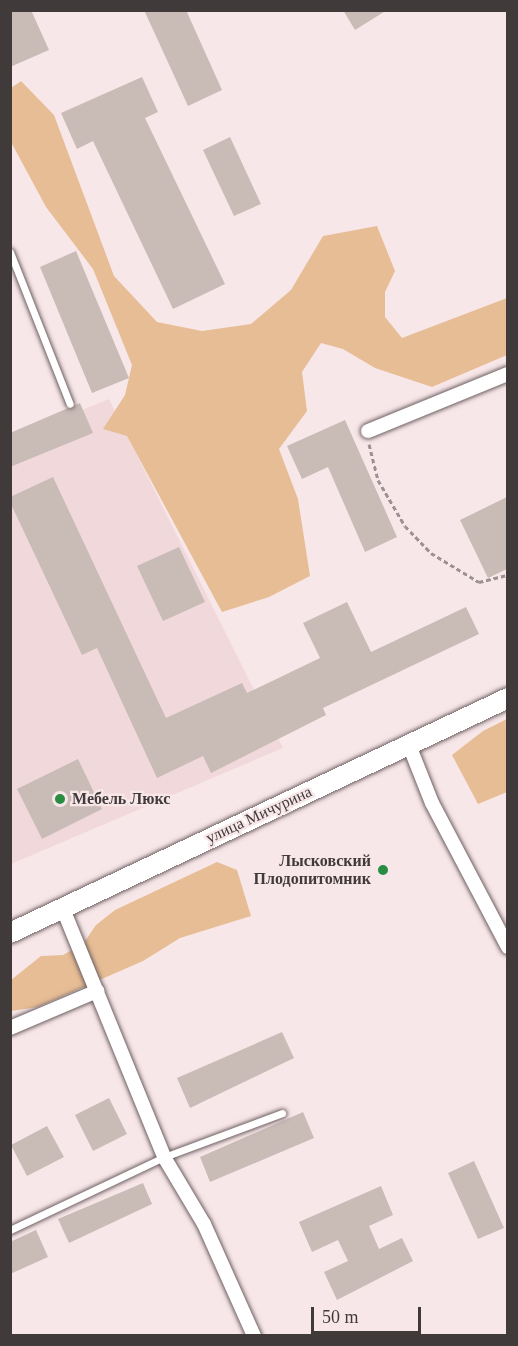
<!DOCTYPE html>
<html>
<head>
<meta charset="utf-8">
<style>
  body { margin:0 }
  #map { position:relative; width:518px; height:1346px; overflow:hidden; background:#f8e7e9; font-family:Georgia,serif }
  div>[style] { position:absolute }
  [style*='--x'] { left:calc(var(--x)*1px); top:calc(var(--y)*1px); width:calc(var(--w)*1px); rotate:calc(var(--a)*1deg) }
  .built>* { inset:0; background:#f1d8db }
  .green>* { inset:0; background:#e7bd95 }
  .building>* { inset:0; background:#c9bbb6 }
  .path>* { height:3px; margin-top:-1.5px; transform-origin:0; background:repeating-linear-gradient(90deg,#9c9192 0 4.5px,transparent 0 7.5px) }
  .roads { filter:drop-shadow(0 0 2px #6e6062) drop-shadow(0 0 2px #6e6062) }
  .service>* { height:7px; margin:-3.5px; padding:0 3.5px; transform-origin:3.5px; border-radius:3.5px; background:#fff }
  .minor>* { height:14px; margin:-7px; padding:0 7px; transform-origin:7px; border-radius:7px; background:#fff }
  .secondary>* { height:20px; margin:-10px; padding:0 10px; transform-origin:10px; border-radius:10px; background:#fff }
  .dots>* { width:16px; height:16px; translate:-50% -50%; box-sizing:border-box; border:3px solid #f8e7e9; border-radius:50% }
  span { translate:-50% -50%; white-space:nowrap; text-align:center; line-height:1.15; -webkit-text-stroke:4.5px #f8e7e9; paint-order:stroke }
  .poi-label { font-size:16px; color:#403a3a; font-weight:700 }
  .left { translate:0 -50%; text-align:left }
  .right { translate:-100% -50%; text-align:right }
  .street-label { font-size:16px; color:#403a3a }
  .frame { position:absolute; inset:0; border:12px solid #403a3a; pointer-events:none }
  .scale { position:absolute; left:311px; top:1307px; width:110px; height:27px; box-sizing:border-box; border:3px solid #403a3a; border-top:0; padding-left:8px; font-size:18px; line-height:21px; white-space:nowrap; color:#403a3a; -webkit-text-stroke:4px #f8e7e9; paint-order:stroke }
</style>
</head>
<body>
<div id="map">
  <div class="built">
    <div style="clip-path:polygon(109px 399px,283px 748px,11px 864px,11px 439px)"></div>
  </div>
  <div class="green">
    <div style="clip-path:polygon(21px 81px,54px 115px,114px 276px,157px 322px,202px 331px,251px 324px,291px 290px,323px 236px,377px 226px,395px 271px,385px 292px,385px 317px,402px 338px,507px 298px,507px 355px,432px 387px,375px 368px,343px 349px,321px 343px,302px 372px,307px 411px,279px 449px,298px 499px,310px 576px,269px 597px,222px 612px,127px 436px,103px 429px,125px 395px,132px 365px,93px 269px,46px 207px,11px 142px,11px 88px)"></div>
    <div style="clip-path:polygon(507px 719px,507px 792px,478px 804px,452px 755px,483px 731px)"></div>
    <div style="clip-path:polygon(217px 862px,237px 870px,251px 916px,180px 938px,143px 961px,38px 1007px,11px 1011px,11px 980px,41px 956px,63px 955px,83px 944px,96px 925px,115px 910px)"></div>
  </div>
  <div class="building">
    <div style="clip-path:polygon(10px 10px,31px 10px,49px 50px,10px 67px)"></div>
    <div style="clip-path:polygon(144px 10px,186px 10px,222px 90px,188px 106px)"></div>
    <div style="clip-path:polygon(343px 10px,387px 10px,355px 30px)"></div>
    <div style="clip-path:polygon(142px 77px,158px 112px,145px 118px,225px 284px,173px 309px,93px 141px,77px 149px,61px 113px)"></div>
    <div style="clip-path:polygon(230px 137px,261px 204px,234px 216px,203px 150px)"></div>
    <div style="clip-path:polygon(76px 251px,129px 378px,92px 393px,40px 267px)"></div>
    <div style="clip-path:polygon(80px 403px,93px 433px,10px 467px,10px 433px)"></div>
    <div style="clip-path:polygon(345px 420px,397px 537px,365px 552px,328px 467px,302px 479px,287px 446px)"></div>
    <div style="clip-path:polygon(53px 477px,166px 718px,242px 683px,247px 693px,320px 658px,303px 623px,347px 602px,371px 652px,466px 607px,479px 634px,323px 708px,326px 715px,211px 773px,203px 756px,157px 778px,97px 648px,82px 655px,10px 502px,10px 497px)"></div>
    <div style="clip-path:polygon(507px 497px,507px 569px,488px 578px,460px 520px)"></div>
    <div style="clip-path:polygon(179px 547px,205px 602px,163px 621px,137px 566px)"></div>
    <div style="clip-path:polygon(78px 759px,102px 809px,42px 839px,17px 789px)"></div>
    <div style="clip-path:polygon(282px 1032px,294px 1058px,190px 1108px,177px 1078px)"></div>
    <div style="clip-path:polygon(109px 1098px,127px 1134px,93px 1151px,75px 1115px)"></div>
    <div style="clip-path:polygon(303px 1112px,314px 1138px,210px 1182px,200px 1157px)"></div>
    <div style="clip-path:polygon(47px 1126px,64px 1157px,27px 1176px,11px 1145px)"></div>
    <div style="clip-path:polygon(474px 1161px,504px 1228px,478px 1239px,448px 1173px)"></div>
    <div style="clip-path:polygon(143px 1183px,152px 1204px,69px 1243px,58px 1219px)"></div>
    <div style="clip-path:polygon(381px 1186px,393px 1215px,369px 1226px,379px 1249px,402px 1238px,413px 1261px,337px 1300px,324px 1272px,348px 1261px,338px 1240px,312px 1252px,299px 1222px)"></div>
    <div style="clip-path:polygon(36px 1230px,48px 1257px,10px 1274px,10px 1242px)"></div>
  </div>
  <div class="path">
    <div style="--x:369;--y:444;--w:37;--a:76"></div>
    <div style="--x:378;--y:480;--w:53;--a:59.6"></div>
    <div style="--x:405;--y:526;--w:37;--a:46"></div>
    <div style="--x:431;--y:553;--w:56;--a:31.1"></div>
    <div style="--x:479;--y:582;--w:30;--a:-14"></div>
  </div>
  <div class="roads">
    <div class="service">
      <div style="--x:10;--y:252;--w:163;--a:68.5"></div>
      <div style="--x:10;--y:1230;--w:170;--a:-25.4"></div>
      <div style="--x:164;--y:1157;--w:126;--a:-20.4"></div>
    </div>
    <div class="minor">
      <div style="--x:368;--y:431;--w:151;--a:-22.2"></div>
      <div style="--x:409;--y:745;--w:62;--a:68.4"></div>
      <div style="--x:432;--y:803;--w:163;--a:62.2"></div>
      <div style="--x:63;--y:909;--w:268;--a:67.8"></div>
      <div style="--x:164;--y:1157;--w:78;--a:59.2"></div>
      <div style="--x:204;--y:1224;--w:123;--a:65.9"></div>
      <div style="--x:10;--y:1028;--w:95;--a:-23"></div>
    </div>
    <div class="secondary">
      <div style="--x:10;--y:933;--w:551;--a:-25.26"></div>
    </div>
  </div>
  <div class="dots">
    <div style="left:60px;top:799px;background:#288c41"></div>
    <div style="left:383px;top:870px;background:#288c41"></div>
  </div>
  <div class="poi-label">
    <span class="left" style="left:72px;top:799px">Мебель Люкс</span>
    <span class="right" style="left:371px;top:870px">Лысковский<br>Плодопитомник</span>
  </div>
  <div class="street-label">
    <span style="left:259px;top:815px;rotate:-25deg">улица Мичурина</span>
  </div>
  <div class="frame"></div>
  <div class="scale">50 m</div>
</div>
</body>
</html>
